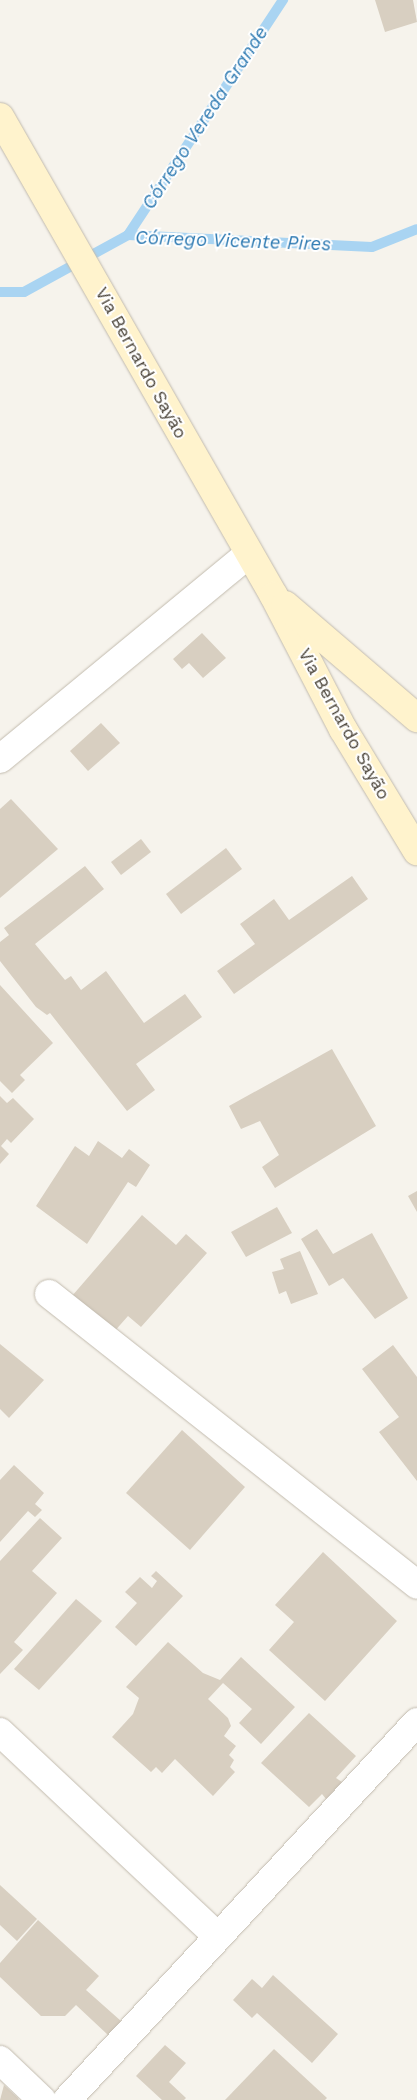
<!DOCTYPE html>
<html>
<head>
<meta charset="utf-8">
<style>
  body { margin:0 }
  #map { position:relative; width:417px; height:2100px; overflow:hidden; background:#f6f3ec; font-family:"Work Sans",sans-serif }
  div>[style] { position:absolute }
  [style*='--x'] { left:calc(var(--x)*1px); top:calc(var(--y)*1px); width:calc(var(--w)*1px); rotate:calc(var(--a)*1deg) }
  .stream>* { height:10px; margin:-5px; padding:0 5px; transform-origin:5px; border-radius:5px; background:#a9d4f2 }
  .building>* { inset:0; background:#d8cfc1 }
  .roads { filter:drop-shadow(0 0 1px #c2bbae) drop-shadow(0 0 1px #c2bbae) }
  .minor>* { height:28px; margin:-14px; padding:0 14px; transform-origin:14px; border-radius:14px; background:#fff }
  .tertiary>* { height:28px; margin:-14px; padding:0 14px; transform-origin:14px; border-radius:14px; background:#fff }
  .secondary>* { height:28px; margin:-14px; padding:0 14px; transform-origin:14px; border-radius:14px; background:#fff3cd }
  span { translate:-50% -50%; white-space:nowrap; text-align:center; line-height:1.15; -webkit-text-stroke:4px #fff; paint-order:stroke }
  .street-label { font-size:18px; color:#4b4439 }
  .water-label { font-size:19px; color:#2e7ab2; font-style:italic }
</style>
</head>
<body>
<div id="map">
  <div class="stream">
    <div style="--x:128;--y:235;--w:282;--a:-56.6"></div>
    <div style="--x:0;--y:292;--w:24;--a:0"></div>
    <div style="--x:24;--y:292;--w:119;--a:-28.7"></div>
    <div style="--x:128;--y:235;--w:244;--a:2.8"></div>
    <div style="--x:372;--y:247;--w:48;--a:-21.8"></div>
  </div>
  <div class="building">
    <div style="clip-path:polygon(375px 0,413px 0,417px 22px,385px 32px)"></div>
    <div style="clip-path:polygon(202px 633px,226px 658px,203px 678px,189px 663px,182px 669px,173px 659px)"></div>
    <div style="clip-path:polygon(101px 723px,120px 743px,88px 771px,70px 751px)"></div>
    <div style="clip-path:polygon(11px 799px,58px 849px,0 898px,0 809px)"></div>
    <div style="clip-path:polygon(141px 839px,151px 852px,121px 875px,111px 862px)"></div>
    <div style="clip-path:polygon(226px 848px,242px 869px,181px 914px,166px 894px)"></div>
    <div style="clip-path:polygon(85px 866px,104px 889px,35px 944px,65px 980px,71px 976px,81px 990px,106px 971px,144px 1023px,185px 994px,202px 1017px,136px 1064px,155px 1090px,127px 1111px,50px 1013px,47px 1015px,36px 1007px,0 961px,0 942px,9px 935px,4px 928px)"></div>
    <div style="clip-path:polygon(352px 876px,368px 899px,234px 994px,217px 971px,255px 944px,240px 924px,274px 899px,289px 920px)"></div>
    <div style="clip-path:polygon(0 985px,53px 1043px,20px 1075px,25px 1080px,12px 1093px,0 1081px)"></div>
    <div style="clip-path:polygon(332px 1049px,376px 1126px,275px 1188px,262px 1167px,279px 1155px,260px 1121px,241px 1129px,229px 1106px)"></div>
    <div style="clip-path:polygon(0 1096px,7px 1103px,13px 1098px,34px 1119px,11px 1143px,7px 1139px,1px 1146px,9px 1154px,0 1164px)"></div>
    <div style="clip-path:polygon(98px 1141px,122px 1158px,129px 1149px,150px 1165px,136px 1187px,128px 1182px,87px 1244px,36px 1206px,75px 1146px,89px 1156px)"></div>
    <div style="clip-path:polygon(417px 1191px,417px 1212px,408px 1196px)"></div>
    <div style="clip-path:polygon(277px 1207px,292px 1233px,246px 1257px,231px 1232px)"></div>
    <div style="clip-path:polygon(142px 1215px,176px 1245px,186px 1234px,207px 1253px,141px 1327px,128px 1316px,113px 1333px,72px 1296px)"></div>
    <div style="clip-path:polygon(317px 1229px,333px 1254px,372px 1233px,408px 1298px,375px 1319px,343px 1278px,329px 1286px,301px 1239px)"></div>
    <div style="clip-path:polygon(300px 1251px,318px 1294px,291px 1304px,286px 1291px,279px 1294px,272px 1272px,284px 1269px,280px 1259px)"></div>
    <div style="clip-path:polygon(0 1344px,44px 1380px,9px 1418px,0 1409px)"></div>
    <div style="clip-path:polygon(393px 1345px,417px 1377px,417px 1481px,379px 1432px,399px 1417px,362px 1369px)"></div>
    <div style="clip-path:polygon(182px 1430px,245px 1487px,190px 1550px,126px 1493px)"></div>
    <div style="clip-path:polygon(14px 1465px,44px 1493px,35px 1504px,42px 1510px,35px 1517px,28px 1511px,0 1542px,0 1480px)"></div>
    <div style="clip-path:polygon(40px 1518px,62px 1538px,32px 1571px,57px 1593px,14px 1642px,23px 1650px,0 1674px,0 1561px)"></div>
    <div style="clip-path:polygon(323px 1552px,397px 1621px,325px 1701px,269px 1650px,294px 1622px,275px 1605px)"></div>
    <div style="clip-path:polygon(156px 1571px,183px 1596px,136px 1646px,115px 1627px,137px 1603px,125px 1592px,140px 1577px,152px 1588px,157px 1581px,151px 1576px)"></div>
    <div style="clip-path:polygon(76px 1599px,102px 1621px,39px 1690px,14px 1669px)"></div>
    <div style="clip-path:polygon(168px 1642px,203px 1673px,220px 1680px,241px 1657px,295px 1707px,261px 1744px,239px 1723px,252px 1709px,223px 1683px,208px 1699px,228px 1718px,231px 1726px,224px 1736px,236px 1746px,229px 1755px,234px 1760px,230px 1767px,235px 1772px,213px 1796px,175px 1759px,162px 1773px,156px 1767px,151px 1772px,112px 1737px,133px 1714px,139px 1698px,126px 1687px)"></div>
    <div style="clip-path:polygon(309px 1713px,356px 1756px,336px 1778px,342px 1782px,326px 1799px,322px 1794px,309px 1807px,261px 1763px)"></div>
    <div style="clip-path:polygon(0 1885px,37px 1919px,17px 1941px,0 1925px)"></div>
    <div style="clip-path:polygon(38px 1920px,99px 1976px,86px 1990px,121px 2021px,108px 2035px,76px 2005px,65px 2016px,41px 2016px,0 1977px,0 1963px)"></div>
    <div style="clip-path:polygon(273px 1975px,338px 2034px,312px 2063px,257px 2013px,252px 2018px,233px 2000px,252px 1979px,262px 1988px)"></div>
    <div style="clip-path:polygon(165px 2045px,186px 2063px,169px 2082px,186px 2098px,184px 2100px,162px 2100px,136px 2076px)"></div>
    <div style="clip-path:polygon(274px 2049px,327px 2098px,325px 2100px,225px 2100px)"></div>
    <div style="clip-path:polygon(4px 2085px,18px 2098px,19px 2100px,0 2100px)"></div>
  </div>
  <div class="roads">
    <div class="minor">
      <div style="--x:0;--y:759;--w:323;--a:-39.5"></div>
      <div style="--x:49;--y:1294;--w:469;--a:38.3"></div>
      <div style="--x:0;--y:1732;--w:299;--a:43.2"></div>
      <div style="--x:0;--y:2060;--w:58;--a:43.6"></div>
    </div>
    <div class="tertiary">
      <div style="--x:67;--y:2100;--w:515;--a:-47.2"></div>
    </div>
    <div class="secondary">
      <div style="--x:0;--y:117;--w:552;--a:60.23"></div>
      <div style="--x:274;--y:596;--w:150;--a:62.6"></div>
      <div style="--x:343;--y:729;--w:143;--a:58.8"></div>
      <div style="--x:285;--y:605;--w:174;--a:40.6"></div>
    </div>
  </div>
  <div class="street-label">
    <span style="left:141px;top:363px;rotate:61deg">Via Bernardo Sayão</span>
    <span style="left:344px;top:724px;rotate:61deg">Via Bernardo Sayão</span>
  </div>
  <div class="water-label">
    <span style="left:205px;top:118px;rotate:-57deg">Córrego Vereda Grande</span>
    <span style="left:233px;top:241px;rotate:2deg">Córrego Vicente Pires</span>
  </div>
</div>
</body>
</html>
